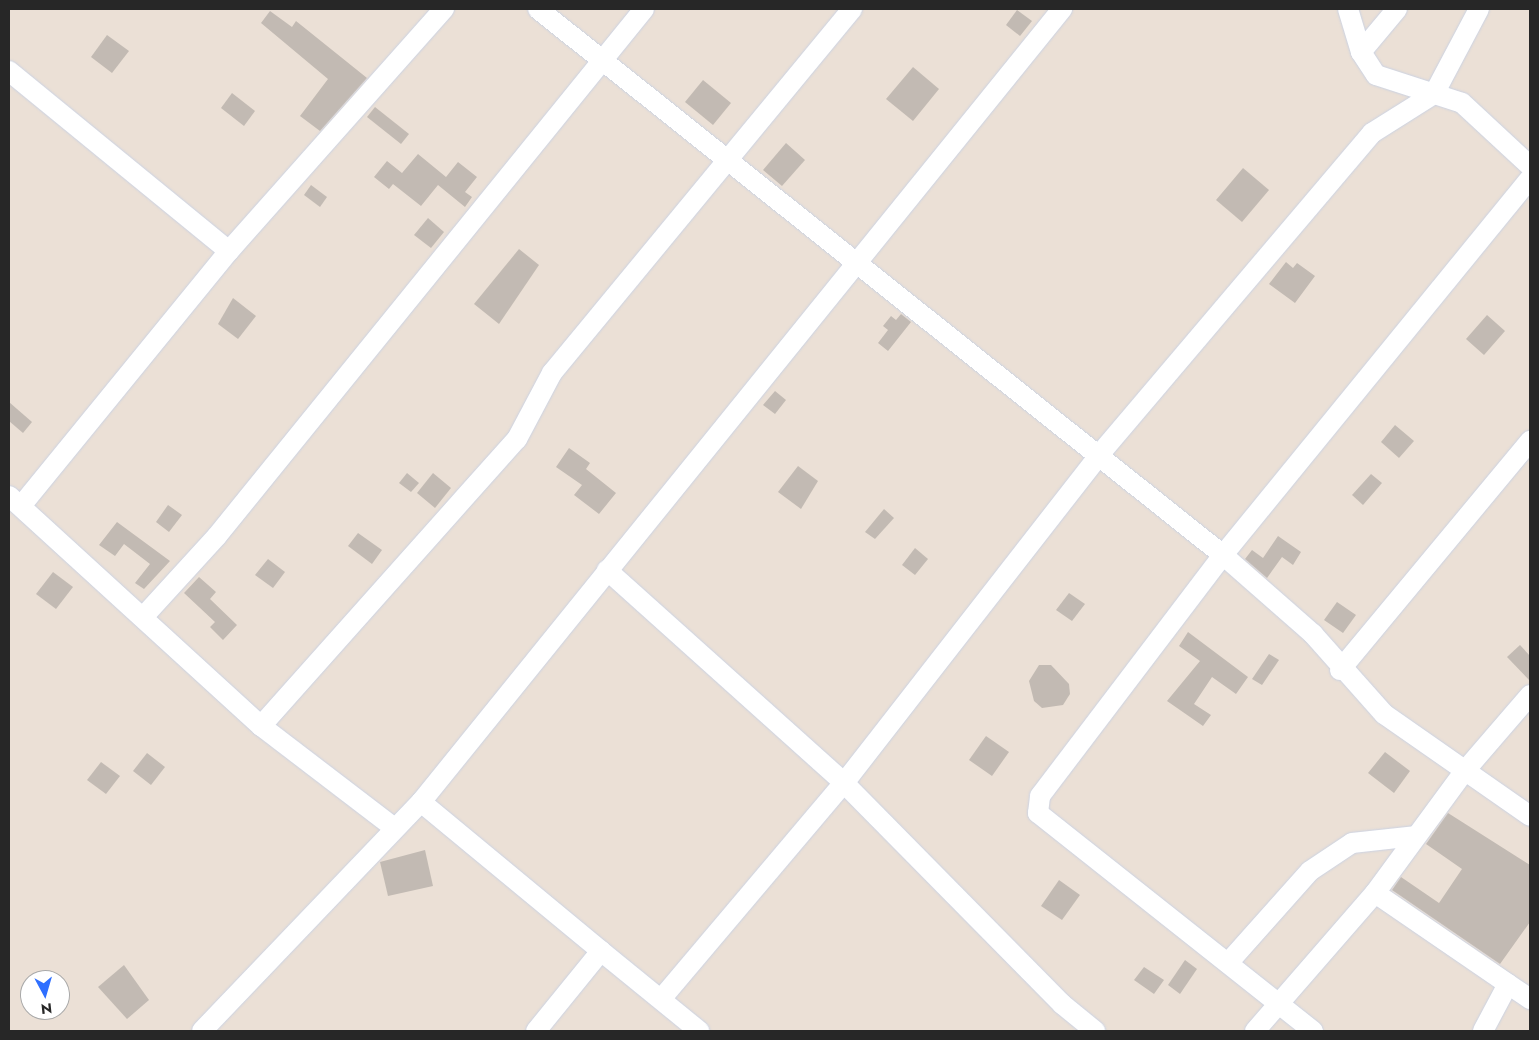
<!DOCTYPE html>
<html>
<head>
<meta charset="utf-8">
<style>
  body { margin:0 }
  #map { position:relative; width:1539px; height:1040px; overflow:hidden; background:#ebe0d6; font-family:Jost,sans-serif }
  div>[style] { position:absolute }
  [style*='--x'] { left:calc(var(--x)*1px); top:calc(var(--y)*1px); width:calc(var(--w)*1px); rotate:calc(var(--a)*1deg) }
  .building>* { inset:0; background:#c2bab3 }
  .roads { filter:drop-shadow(0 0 1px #cbd2e2) drop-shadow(0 0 1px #cbd2e2) }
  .minor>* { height:20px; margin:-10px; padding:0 10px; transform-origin:10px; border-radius:10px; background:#fff }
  span { translate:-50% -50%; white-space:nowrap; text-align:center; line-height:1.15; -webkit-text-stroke:4.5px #fff; paint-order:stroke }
  .frame { position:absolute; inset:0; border:10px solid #272727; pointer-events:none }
  .north { position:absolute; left:20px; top:970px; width:50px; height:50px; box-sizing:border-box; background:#fff; border:1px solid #a9a9a9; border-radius:50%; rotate:174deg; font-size:14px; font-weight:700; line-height:20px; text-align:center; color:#272727 }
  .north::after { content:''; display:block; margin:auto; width:18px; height:22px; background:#2f6fff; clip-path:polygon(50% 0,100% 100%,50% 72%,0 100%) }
</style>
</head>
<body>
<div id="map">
  <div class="building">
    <div style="clip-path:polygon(1017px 10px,1032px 21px,1020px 36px,1006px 25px)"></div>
    <div style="clip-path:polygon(270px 11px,292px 27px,296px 21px,367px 78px,320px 131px,300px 116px,328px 79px,261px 23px)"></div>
    <div style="clip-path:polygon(107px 35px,129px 51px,112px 73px,91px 57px)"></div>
    <div style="clip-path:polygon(913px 67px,939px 89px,913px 121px,886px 99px)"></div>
    <div style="clip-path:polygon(703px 80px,731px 103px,713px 125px,685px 102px)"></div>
    <div style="clip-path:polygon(232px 93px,255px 111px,244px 126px,221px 108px)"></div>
    <div style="clip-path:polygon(375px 107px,409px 134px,401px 144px,367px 117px)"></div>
    <div style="clip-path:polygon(786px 143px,805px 160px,782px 186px,763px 170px)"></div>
    <div style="clip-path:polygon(418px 154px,446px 177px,458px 162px,477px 177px,465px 192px,472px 197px,465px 207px,438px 185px,421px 206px,393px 184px,389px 189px,374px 177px,387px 161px,402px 173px)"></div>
    <div style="clip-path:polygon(1243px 168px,1269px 190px,1242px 222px,1216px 200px)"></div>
    <div style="clip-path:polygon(311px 185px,327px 197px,320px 207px,304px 195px)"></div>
    <div style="clip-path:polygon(428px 218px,444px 232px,431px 248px,414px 235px)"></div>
    <div style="clip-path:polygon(519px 249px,539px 265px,499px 324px,474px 304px)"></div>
    <div style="clip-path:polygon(1286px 262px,1293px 268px,1297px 263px,1315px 276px,1295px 303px,1269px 284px)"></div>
    <div style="clip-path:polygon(233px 298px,256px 316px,238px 339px,218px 324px)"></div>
    <div style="clip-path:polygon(901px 314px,911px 322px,888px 351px,878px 343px,888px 330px,883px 326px,891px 316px,896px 320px)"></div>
    <div style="clip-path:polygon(1487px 315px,1505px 331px,1484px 355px,1466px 339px)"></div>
    <div style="clip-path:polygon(775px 391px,786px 400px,775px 414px,763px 405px)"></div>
    <div style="clip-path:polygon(9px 402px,32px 422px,23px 433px,9px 421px)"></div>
    <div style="clip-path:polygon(1395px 425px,1414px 441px,1399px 458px,1381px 442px)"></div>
    <div style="clip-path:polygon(569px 448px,590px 463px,586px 469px,616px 493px,599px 514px,574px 495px,582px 485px,556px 467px)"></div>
    <div style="clip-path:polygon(798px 466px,818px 481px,801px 509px,778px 492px)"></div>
    <div style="clip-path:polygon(407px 473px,419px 483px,411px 492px,399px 483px)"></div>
    <div style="clip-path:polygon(433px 473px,451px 488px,435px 508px,417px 493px)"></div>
    <div style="clip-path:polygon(1371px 474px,1382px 483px,1363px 505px,1352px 495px)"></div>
    <div style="clip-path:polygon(168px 505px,182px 515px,169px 532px,156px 522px)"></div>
    <div style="clip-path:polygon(884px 509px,894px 518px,875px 539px,865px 532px)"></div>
    <div style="clip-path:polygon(117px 522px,170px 561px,144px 589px,135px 583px,150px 564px,124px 544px,115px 556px,99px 545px)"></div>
    <div style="clip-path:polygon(358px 533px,382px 550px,372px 564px,348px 546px)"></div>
    <div style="clip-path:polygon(1278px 536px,1301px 552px,1293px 565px,1282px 557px,1267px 578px,1245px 559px,1252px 550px,1263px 558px)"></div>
    <div style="clip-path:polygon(915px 548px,928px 559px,915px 575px,902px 565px)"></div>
    <div style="clip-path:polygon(268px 559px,285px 572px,273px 588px,255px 575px)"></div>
    <div style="clip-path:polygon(53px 572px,73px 587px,56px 609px,36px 594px)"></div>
    <div style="clip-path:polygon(199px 577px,216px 592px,210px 599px,237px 625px,223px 640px,210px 627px,215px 622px,184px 593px)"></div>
    <div style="clip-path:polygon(1069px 593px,1085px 604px,1072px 621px,1056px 610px)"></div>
    <div style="clip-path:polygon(1337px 602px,1356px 615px,1343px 633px,1324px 620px)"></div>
    <div style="clip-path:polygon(1188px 632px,1248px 677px,1236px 694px,1212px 677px,1194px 704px,1211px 715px,1203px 726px,1167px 701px,1200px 661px,1179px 646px)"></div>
    <div style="clip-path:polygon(1520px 645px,1530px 656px,1530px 681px,1507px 657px)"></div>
    <div style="clip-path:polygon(1269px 654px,1279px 660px,1262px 685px,1252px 679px)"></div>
    <div style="clip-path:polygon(1039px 665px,1051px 665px,1069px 684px,1070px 694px,1063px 705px,1042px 708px,1034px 701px,1029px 681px)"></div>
    <div style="clip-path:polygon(986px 736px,1009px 752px,992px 776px,969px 760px)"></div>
    <div style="clip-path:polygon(1385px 752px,1410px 771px,1394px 793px,1368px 773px)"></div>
    <div style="clip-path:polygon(147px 753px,165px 767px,151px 785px,133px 771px)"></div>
    <div style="clip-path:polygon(101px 762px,120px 776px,106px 794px,87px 780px)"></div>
    <div style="clip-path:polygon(1448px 813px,1530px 865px,1530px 922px,1500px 964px,1392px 890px,1401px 877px,1439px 903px,1462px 869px,1426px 844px)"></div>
    <div style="clip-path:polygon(425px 850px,433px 886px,388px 896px,380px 862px)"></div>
    <div style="clip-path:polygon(1059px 880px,1080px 895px,1062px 920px,1041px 906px)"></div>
    <div style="clip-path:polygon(1185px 960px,1197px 969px,1180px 994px,1168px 985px)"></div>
    <div style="clip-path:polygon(124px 965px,149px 1000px,127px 1019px,98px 987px)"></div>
    <div style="clip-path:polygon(1144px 967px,1164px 980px,1154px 994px,1134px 980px)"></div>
  </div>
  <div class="roads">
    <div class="minor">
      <div style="--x:538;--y:9;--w:876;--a:38.56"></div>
      <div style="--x:1223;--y:555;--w:120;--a:41.3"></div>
      <div style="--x:1313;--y:634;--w:107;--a:48.4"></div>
      <div style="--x:1384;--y:714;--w:178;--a:34.9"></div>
      <div style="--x:1348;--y:9;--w:45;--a:73.2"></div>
      <div style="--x:1361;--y:52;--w:27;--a:57"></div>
      <div style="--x:1376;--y:75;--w:90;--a:18"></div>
      <div style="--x:1462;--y:103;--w:93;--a:42.8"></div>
      <div style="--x:1361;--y:52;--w:56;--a:-50.1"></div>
      <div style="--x:9;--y:71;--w:284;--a:39.3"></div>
      <div style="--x:9;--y:496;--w:341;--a:42.4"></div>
      <div style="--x:261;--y:726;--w:166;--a:37.4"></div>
      <div style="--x:21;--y:506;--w:329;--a:-50.8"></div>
      <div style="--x:229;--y:251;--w:324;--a:-48.4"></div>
      <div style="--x:607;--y:570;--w:319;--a:41.9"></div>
      <div style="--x:844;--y:783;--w:310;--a:45.4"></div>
      <div style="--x:1062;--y:1004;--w:43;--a:39.3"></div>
      <div style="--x:144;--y:616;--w:108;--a:-47.6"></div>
      <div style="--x:217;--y:536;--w:678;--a:-50.98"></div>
      <div style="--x:1340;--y:670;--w:298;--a:-50.3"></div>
      <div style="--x:261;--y:726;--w:385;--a:-48.3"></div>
      <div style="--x:517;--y:439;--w:75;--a:-62.1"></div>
      <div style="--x:552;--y:373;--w:472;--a:-50.5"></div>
      <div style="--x:421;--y:802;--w:234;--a:39.6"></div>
      <div style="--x:601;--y:951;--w:103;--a:129.1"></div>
      <div style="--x:601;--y:951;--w:127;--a:39.2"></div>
      <div style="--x:1228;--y:963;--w:123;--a:-48.3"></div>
      <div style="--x:1310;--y:871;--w:50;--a:-33.7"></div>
      <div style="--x:1352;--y:843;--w:63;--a:-6.3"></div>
      <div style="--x:1508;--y:984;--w:27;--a:34"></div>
      <div style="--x:662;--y:998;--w:282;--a:-49.8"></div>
      <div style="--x:844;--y:783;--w:415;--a:-52.1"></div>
      <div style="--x:1099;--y:455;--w:422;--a:-49.7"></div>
      <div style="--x:1372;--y:133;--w:73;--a:-32.2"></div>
      <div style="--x:1434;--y:94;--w:96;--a:-62.1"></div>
      <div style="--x:202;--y:1031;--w:317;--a:-46.3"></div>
      <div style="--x:421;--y:802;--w:1020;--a:-51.05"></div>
      <div style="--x:1255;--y:1031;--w:183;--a:-49"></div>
      <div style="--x:1313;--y:1031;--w:351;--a:-141.6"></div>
      <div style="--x:1038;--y:813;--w:17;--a:-83"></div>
      <div style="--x:1040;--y:796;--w:303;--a:-52.8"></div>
      <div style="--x:1223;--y:555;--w:485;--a:-50.8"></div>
      <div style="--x:1483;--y:1031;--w:53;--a:-62"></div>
      <div style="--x:1508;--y:984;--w:161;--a:-145.6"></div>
      <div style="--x:1375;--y:893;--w:149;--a:-53.7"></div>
      <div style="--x:1463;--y:773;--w:103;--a:-49.3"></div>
    </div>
  </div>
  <div class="frame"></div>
  <div class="north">N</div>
</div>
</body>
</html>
